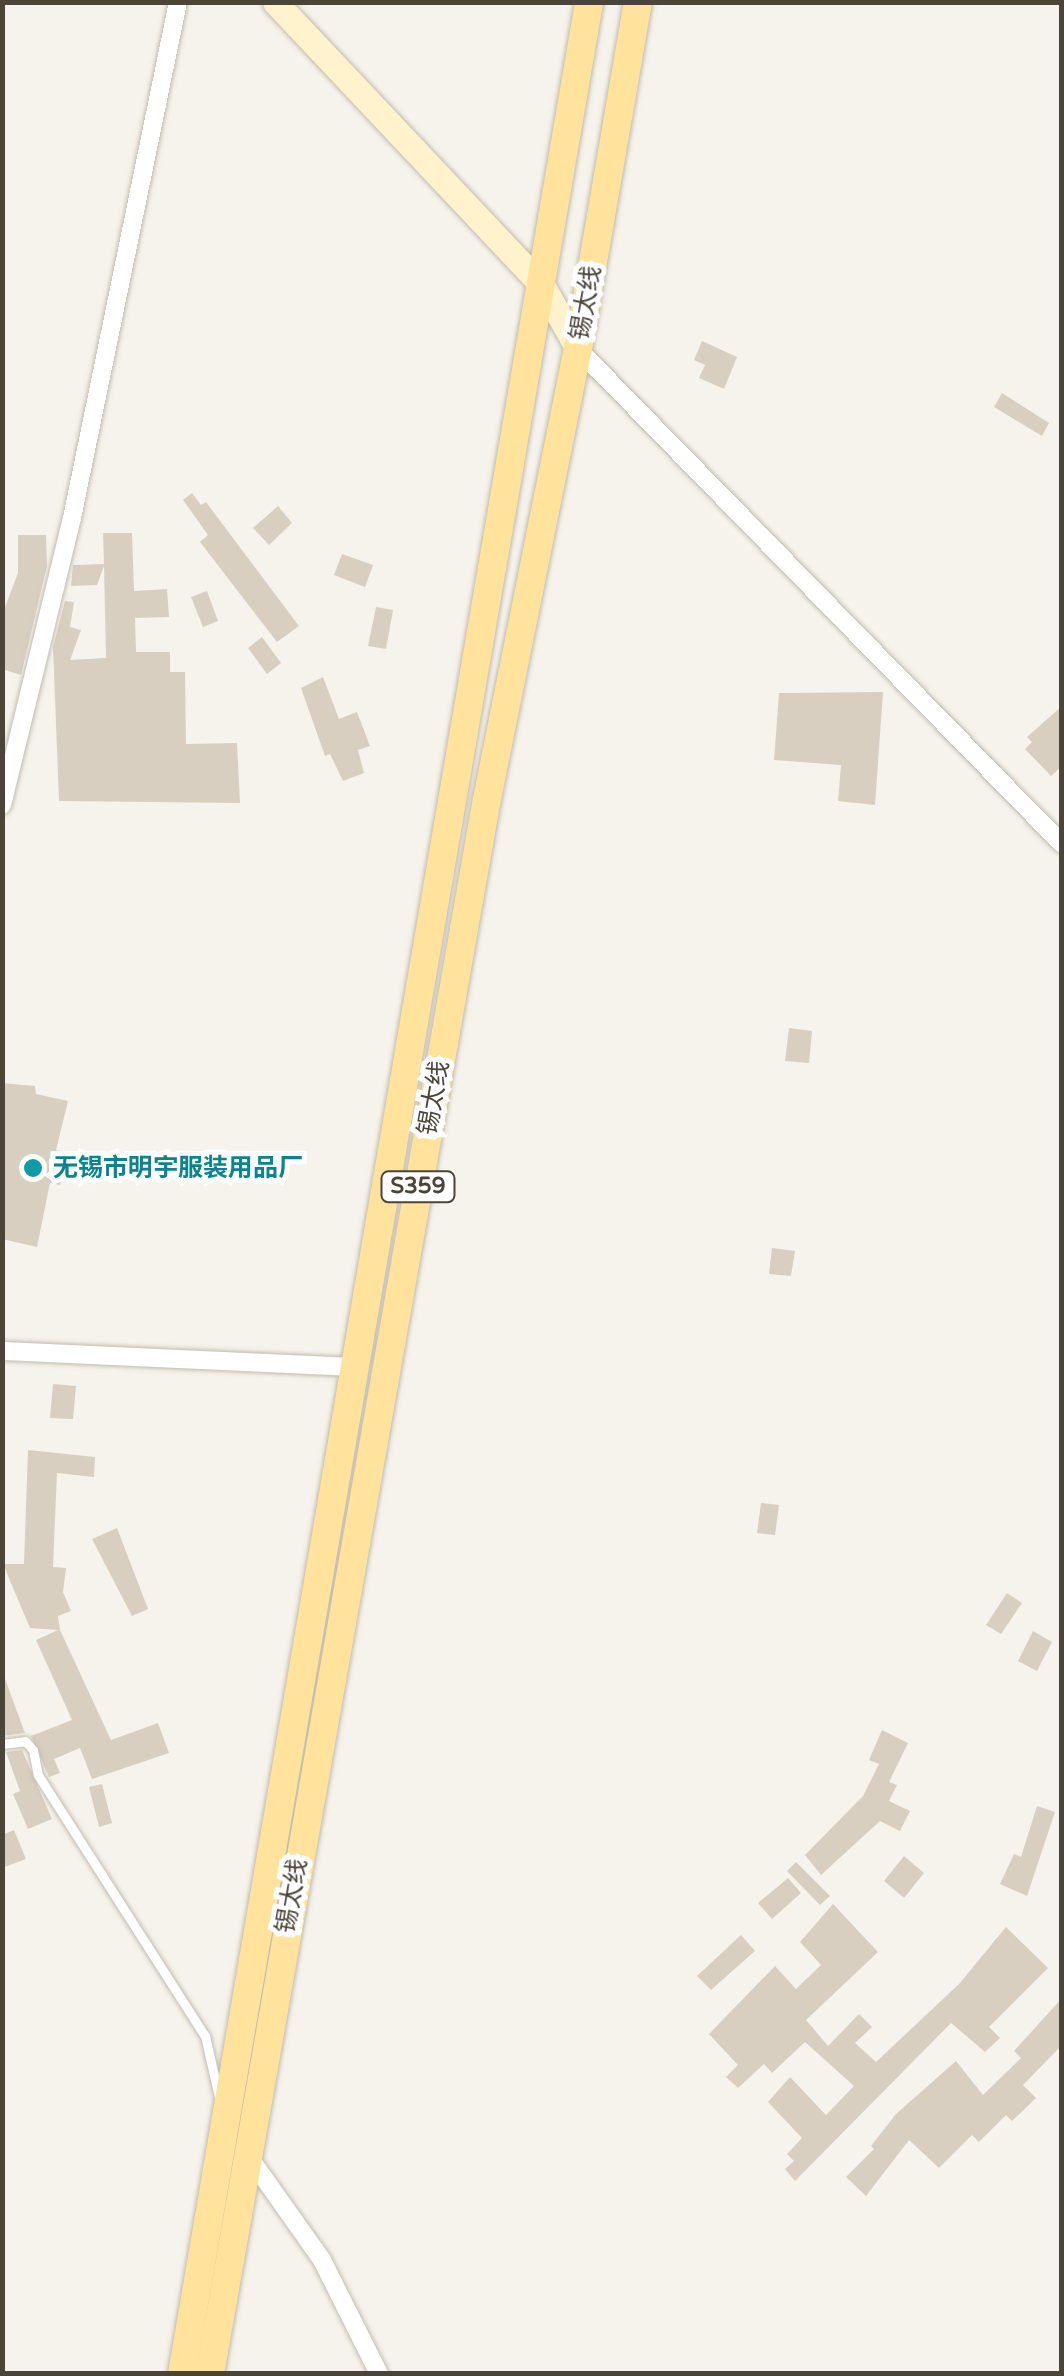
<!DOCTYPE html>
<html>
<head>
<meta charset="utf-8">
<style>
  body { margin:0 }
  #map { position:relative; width:1064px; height:2376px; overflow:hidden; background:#f6f3ec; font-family:"Varela Round","Noto Sans SC",sans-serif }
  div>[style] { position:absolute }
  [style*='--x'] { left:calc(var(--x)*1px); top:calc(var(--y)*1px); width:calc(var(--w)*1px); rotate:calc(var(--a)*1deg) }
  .building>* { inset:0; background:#d8cfc1 }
  .roads { filter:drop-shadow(0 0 2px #c2bbae) drop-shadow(0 0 2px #c2bbae) }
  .lane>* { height:9px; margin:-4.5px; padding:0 4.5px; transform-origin:4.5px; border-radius:4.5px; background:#fff }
  .street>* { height:18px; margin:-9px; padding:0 9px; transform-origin:9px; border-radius:9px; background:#fff }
  .secondary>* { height:25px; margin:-12.5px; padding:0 12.5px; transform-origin:12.5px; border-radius:12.5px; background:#fff3cd }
  .primary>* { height:28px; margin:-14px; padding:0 14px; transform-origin:14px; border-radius:14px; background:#ffe39c }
  .dots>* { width:28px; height:28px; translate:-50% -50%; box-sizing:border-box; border:5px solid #fff; border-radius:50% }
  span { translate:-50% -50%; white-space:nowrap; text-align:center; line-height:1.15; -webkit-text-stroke:10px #fff; paint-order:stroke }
  .shield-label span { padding:2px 8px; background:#fff; border:2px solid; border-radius:8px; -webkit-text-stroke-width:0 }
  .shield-label { font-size:22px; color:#4b4439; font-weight:700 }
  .street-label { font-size:25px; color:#4b4439 }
  .culture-label { font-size:25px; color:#0d838f; font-weight:700 }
  .left { translate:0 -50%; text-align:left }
  .frame { position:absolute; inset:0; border:5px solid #4b4439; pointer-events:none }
</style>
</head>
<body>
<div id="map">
  <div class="building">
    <div style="clip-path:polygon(702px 341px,737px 357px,724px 389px,699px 378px,705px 365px,694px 360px)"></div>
    <div style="clip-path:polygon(1002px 393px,1049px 423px,1042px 436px,994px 407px)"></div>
    <div style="clip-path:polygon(192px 493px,201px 505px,206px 502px,299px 626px,277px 642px,200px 542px,208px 535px,183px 500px)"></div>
    <div style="clip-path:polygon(278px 506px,292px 523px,269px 545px,253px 528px)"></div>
    <div style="clip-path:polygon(103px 533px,132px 533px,134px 591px,167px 589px,169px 617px,135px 618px,136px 652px,170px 652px,170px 672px,185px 672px,186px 744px,237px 743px,240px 803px,59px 801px,53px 647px,65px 601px,74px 602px,70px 627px,81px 630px,70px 660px,106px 658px,104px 566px,97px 585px,71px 586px,73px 565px,104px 564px)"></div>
    <div style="clip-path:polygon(18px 535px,46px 535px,47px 566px,21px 675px,2px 669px,2px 615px,18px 573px)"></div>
    <div style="clip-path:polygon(342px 554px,373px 565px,365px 587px,334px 575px)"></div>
    <div style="clip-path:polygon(207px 591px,218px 621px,203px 627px,191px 597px)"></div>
    <div style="clip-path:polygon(376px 607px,393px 610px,386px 649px,368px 646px)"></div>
    <div style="clip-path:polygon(262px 637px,281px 663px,267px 674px,248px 648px)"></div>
    <div style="clip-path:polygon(323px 677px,339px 719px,357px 712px,370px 746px,358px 750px,364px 773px,343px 781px,330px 754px,325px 756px,301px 688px)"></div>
    <div style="clip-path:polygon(883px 692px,875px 805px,838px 801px,841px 765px,774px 760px,779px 693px)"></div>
    <div style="clip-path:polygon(1062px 706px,1062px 766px,1051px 776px,1025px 749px,1032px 742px,1027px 737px)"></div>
    <div style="clip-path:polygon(789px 1028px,812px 1031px,809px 1063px,785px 1061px)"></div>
    <div style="clip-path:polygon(2px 1083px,35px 1086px,36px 1094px,68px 1101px,56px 1150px,66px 1153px,60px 1185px,50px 1183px,37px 1247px,2px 1239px)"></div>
    <div style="clip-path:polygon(772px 1248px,795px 1251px,791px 1276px,769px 1274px)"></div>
    <div style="clip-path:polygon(53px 1384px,76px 1386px,73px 1419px,50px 1418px)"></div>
    <div style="clip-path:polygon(28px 1450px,95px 1457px,94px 1477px,57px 1473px,53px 1567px,66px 1568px,63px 1592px,71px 1611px,58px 1616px,60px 1630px,111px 1740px,158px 1723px,169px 1753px,92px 1779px,80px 1748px,54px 1759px,60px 1773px,49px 1777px,31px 1736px,72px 1720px,36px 1640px,58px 1630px,30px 1628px,3px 1564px,24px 1564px)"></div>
    <div style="clip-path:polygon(761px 1503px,779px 1505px,775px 1535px,757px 1533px)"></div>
    <div style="clip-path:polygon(117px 1528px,148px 1609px,132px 1616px,92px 1539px)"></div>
    <div style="clip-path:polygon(1007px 1593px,1022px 1603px,1001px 1634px,986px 1625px)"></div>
    <div style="clip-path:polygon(1033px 1631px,1052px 1642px,1037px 1671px,1018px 1661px)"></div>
    <div style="clip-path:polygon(4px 1676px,25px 1733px,2px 1736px)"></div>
    <div style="clip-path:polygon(882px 1730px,908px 1743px,889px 1782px,897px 1785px,889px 1801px,910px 1811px,900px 1831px,880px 1821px,821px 1875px,805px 1855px,863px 1796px,879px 1764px,869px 1760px)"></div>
    <div style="clip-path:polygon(22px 1750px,52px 1819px,28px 1829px,13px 1794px,20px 1791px,6px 1752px)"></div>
    <div style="clip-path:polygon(102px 1784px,112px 1823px,99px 1827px,89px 1787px)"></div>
    <div style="clip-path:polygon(1037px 1806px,1055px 1812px,1027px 1896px,1000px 1884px,1014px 1854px,1021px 1857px)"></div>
    <div style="clip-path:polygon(14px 1830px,26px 1859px,2px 1868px,2px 1835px)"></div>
    <div style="clip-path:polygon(904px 1856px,924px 1873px,904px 1898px,884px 1881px)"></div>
    <div style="clip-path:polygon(796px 1862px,830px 1896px,820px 1905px,787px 1871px)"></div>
    <div style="clip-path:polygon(788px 1878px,801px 1893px,772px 1919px,758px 1903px)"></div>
    <div style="clip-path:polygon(833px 1904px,878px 1952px,806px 2020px,828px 2046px,859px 2014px,872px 2027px,855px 2043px,876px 2062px,959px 1984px,1006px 1927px,1048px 1968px,989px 2027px,1000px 2038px,985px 2052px,951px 2023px,795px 2181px,785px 2169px,794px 2161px,787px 2154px,802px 2138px,768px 2102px,790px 2077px,826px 2115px,854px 2086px,805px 2042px,772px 2073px,764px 2064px,738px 2088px,726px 2077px,738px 2065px,709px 2034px,775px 1966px,796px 1989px,821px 1965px,800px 1942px)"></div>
    <div style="clip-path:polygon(741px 1935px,755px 1951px,711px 1990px,697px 1976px)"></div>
    <div style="clip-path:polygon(1062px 1998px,1062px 2045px,1023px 2085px,1036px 2098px,1012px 2121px,1006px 2115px,979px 2142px,972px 2135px,939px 2168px,909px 2140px,866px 2196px,846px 2177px,874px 2149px,871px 2146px,896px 2114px,956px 2061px,983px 2095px,1021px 2058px,1014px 2051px)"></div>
  </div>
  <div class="roads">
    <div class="lane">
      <div style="--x:2;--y:1744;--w:23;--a:-7"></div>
      <div style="--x:25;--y:1741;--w:12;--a:48"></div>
      <div style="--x:33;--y:1750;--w:25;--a:79"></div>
      <div style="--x:38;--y:1775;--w:310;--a:57.4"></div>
      <div style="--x:205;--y:2036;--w:63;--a:77.1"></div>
    </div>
    <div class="street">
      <div style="--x:578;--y:349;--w:692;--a:45.64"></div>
      <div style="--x:2;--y:805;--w:295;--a:-76.3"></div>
      <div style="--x:72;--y:518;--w:527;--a:-78.39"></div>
      <div style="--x:2;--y:1351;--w:354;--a:2.6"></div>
      <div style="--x:247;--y:2154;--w:130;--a:54.7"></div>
      <div style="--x:322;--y:2260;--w:127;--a:63.4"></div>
    </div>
    <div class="secondary">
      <div style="--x:275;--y:2;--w:389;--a:46.7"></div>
      <div style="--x:542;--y:285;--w:73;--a:60.6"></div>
    </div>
    <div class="primary">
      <div style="--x:182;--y:2374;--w:2407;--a:-80.26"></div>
      <div style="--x:210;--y:2374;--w:1599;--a:-80.03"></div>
      <div style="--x:487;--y:799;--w:459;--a:-78.6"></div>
      <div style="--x:578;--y:349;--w:352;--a:-80.2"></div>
    </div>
  </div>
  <div class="dots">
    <div style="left:33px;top:1168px;background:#0f9aa8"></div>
  </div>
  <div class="shield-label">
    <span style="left:418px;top:1187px">S359</span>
  </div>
  <div class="street-label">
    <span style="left:586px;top:303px;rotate:-80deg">锡太线</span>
    <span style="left:434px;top:1098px;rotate:-80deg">锡太线</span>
    <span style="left:292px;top:1896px;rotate:-80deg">锡太线</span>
  </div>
  <div class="culture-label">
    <span class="left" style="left:53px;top:1168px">无锡市明宇服装用品厂</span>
  </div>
  <div class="frame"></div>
</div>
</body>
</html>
